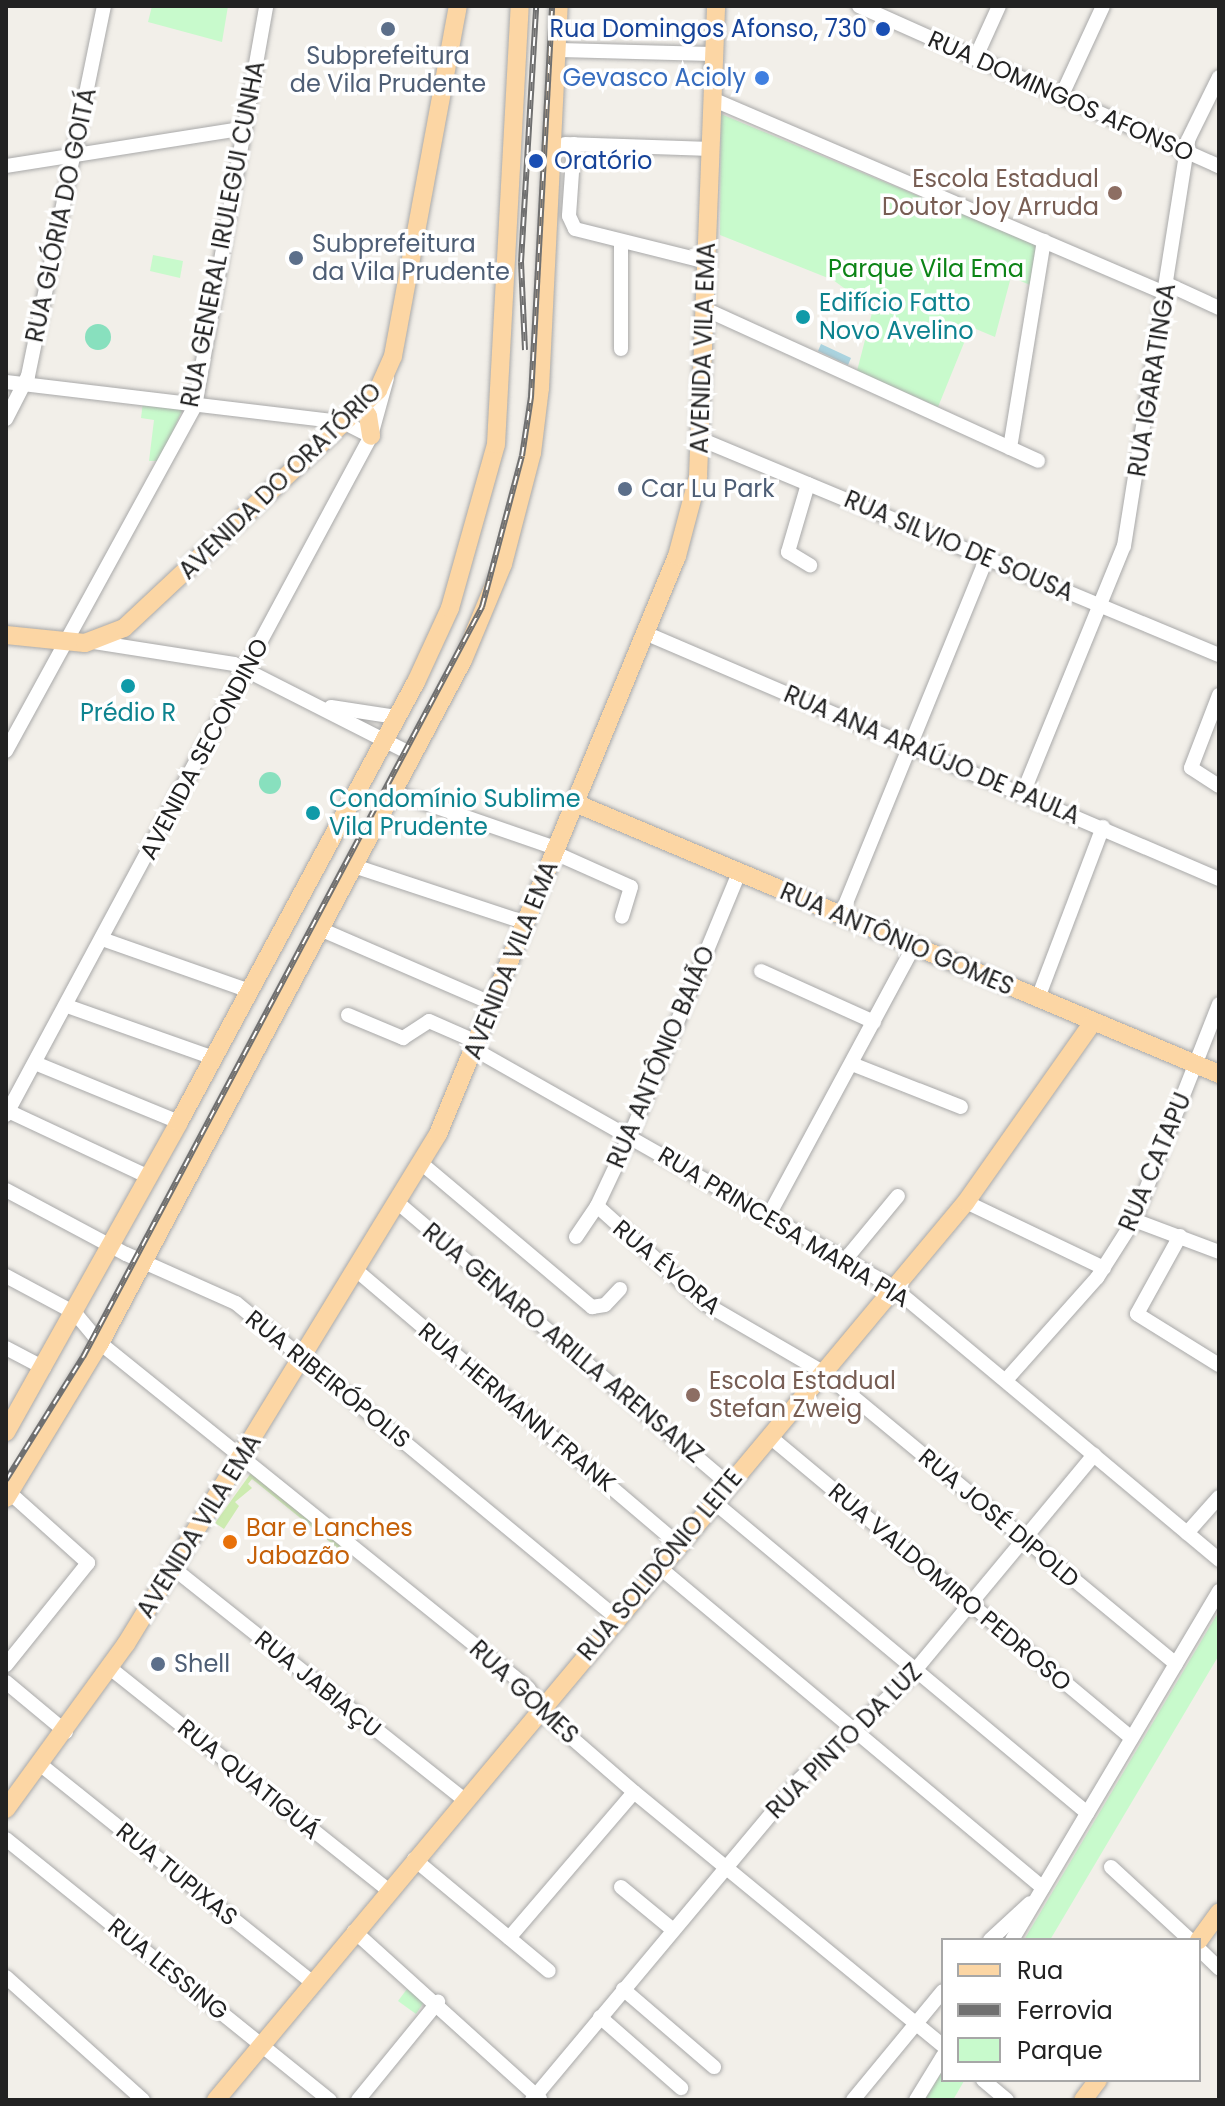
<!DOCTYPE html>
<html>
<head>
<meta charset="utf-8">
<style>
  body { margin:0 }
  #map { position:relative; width:1225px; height:2106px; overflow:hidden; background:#f2efe9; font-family:Poppins,sans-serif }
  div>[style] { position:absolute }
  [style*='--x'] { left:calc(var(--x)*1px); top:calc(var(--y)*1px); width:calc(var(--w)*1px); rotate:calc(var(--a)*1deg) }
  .grass>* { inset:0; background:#cdebb0 }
  .park>* { inset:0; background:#c8facc }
  .pitch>* { inset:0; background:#88e0be }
  .round { border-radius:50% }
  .water>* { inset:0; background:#aad3df }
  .roads { filter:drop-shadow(0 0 2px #a9a9a9) drop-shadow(0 0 2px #a9a9a9) }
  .minor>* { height:14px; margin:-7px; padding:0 7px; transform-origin:7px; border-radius:7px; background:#fff }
  .major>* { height:18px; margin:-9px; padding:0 9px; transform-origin:9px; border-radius:9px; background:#fcd6a4 }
  .rail>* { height:6px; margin-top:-3px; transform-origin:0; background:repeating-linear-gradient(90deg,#fff 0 9px,#707070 0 18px); box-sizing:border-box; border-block:2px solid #707070 }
  .dots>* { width:22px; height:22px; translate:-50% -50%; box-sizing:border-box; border:4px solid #fff; border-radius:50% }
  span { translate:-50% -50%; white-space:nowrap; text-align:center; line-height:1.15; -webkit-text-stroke:7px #fff; paint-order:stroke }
  .transit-label { font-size:24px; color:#164399 }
  .right { translate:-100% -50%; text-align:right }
  .left { translate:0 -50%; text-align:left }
  .service-label { font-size:24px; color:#4e5e75 }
  .shop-label { font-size:24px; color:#366cbe }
  .street-label { font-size:24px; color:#222 }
  .education-label { font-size:24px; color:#785e54 }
  .park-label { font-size:24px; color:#0c8416 }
  .culture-label { font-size:24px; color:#0d838f }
  .food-label { font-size:24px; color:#c56008 }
  .frame { position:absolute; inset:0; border:8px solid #222; pointer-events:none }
  .legend { position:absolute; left:941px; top:1938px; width:260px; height:144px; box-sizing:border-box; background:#fff; border:2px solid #a7a7a7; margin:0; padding:10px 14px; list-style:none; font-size:24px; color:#222 }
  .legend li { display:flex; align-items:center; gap:16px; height:40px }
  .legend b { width:40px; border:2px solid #a7a7a7 }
</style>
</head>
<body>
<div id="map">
  <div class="grass">
    <div style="clip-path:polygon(251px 1473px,343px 1546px,340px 1550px,252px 1479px,248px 1484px,252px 1488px,235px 1502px,239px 1506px,224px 1529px,215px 1523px)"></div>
  </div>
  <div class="park">
    <div style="clip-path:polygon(152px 6px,228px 6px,222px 42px,148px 22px)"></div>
    <div style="clip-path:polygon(721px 114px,1036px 245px,1030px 285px,1011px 277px,995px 337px,964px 324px,960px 333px,966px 338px,938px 407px,857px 371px,873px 309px,833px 280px,720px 235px)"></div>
    <div style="clip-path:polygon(153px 255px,183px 261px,180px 278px,150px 271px)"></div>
    <div style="clip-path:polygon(143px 402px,184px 406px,160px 461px,149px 461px,154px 420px,141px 418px)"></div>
    <div style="clip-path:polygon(1219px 1611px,1219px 1655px,1050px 1940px,1024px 1940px)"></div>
    <div style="clip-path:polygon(407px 1989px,424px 2002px,416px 2014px,398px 2001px)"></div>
    <div style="clip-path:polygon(943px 2070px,943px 2080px,964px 2081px,953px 2100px,925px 2100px)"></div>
  </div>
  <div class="pitch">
    <div class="round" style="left:85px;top:324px;width:26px;height:26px"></div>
    <div class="round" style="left:259px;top:772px;width:22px;height:22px"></div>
  </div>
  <div class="water">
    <div style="clip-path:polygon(821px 344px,851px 358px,848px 365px,818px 351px)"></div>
  </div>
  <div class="roads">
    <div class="minor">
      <div style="--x:859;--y:6;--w:394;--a:24"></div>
      <div style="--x:557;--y:50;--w:157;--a:1.5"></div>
      <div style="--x:975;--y:59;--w:58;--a:-65.6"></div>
      <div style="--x:1061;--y:97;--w:100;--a:-65.2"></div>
      <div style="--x:712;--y:99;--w:494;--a:23.2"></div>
      <div style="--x:565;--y:144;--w:146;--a:2"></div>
      <div style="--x:574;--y:144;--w:72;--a:94"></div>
      <div style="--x:569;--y:216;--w:14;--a:65"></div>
      <div style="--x:575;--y:229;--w:136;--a:14"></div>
      <div style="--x:6;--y:166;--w:242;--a:-9"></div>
      <div style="--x:621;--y:241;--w:108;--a:90"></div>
      <div style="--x:1167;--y:284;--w:57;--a:24.8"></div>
      <div style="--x:705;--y:309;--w:366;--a:24.5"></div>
      <div style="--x:6;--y:382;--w:339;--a:6.8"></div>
      <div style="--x:343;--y:422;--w:31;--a:27"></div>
      <div style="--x:6;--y:419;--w:48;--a:-62.9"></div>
      <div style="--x:28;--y:376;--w:378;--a:-78.4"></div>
      <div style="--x:700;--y:439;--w:562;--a:22.6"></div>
      <div style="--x:1010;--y:448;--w:210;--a:-80.7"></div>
      <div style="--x:808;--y:484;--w:71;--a:106.4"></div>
      <div style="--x:788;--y:552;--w:26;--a:31"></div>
      <div style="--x:645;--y:633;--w:624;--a:23.2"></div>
      <div style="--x:94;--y:642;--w:142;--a:8.9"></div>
      <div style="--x:234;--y:664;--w:201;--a:26.9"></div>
      <div style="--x:1219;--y:695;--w:78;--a:111"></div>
      <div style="--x:1191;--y:768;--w:33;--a:33"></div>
      <div style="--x:331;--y:707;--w:66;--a:8.7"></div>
      <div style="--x:6;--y:751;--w:393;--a:-61.3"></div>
      <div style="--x:195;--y:406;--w:406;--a:-79.9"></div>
      <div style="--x:393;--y:792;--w:172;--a:19"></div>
      <div style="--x:1023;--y:793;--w:267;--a:-67.8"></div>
      <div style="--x:1124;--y:546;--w:411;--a:-81"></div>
      <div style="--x:1188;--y:140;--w:70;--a:-63.8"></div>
      <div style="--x:555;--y:853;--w:83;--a:24.1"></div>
      <div style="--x:631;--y:887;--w:31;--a:107"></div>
      <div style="--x:354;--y:866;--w:181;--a:18.3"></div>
      <div style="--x:841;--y:915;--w:386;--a:-67.8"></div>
      <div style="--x:320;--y:929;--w:189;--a:23.4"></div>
      <div style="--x:102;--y:939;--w:157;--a:19.4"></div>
      <div style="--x:761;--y:971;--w:124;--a:24.3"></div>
      <div style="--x:1038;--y:998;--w:183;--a:-69.2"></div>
      <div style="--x:67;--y:1006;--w:156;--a:19.5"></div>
      <div style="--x:348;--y:1015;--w:60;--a:22.7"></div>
      <div style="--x:403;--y:1038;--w:31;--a:-33"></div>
      <div style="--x:429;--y:1021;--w:52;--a:23.6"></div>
      <div style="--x:474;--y:1049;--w:483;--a:29.6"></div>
      <div style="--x:894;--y:1288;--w:424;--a:39.9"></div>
      <div style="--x:35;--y:1063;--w:156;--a:22.3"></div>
      <div style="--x:852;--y:1064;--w:117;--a:21.5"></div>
      <div style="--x:8;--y:1111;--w:156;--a:25.1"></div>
      <div style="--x:6;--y:1115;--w:771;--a:-61.74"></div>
      <div style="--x:371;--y:436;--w:60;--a:-74.6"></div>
      <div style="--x:421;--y:1163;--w:224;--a:40.1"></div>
      <div style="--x:592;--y:1307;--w:13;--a:-9"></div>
      <div style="--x:605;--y:1305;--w:22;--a:-47"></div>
      <div style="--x:6;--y:1190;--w:136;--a:28.1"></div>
      <div style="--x:126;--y:1254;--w:120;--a:24"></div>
      <div style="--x:236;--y:1303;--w:494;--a:39.6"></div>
      <div style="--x:397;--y:1202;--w:435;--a:40.4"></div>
      <div style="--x:966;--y:1202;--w:153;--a:25.6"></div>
      <div style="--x:597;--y:1206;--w:147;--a:42"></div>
      <div style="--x:706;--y:1304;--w:135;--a:30.2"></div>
      <div style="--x:823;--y:1372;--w:458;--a:39.6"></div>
      <div style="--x:768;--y:1217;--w:308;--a:-61.7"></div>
      <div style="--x:1134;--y:1220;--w:91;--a:20.6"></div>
      <div style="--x:1180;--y:1236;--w:89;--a:118.9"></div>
      <div style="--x:1137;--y:1314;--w:97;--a:31.9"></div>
      <div style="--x:576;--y:1237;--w:37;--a:-56"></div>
      <div style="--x:597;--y:1206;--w:77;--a:-64.8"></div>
      <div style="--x:630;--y:1136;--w:285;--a:-67.5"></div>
      <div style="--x:845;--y:1260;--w:83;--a:-50.4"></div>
      <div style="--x:356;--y:1270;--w:423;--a:40.4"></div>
      <div style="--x:6;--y:1276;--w:78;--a:28.2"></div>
      <div style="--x:75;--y:1313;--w:39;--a:50"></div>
      <div style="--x:100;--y:1343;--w:550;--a:38.87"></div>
      <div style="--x:528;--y:1688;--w:38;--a:55"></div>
      <div style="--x:550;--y:1719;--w:111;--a:41"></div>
      <div style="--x:634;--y:1792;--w:400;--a:39.4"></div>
      <div style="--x:6;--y:1348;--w:43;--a:27.8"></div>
      <div style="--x:1006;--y:1380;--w:137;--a:-48.3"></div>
      <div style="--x:1097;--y:1278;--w:69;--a:-57.5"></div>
      <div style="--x:1134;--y:1220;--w:232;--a:-68.5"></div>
      <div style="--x:769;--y:1436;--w:472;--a:39.8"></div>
      <div style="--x:714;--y:1502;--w:486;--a:39.8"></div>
      <div style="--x:1187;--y:1533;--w:48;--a:-48.4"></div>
      <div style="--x:659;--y:1567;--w:500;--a:39.89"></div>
      <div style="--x:173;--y:1568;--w:371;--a:38.5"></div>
      <div style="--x:6;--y:1665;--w:131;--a:-51.2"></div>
      <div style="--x:88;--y:1563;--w:105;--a:-138.1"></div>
      <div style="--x:110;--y:1668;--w:356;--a:38.6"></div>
      <div style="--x:6;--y:1682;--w:78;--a:39.8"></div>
      <div style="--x:41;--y:1765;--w:349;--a:38.7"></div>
      <div style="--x:6;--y:1839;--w:416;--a:38.9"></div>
      <div style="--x:414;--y:1859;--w:175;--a:39.7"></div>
      <div style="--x:1111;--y:1867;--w:108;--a:42.7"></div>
      <div style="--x:621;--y:1887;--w:66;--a:39.5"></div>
      <div style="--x:354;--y:1931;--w:251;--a:42.1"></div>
      <div style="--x:509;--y:1938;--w:192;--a:-49.4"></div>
      <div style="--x:990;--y:1940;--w:54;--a:-42.8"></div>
      <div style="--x:1012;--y:1940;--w:406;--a:-59.3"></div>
      <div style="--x:1199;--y:1949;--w:28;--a:44"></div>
      <div style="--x:6;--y:1977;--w:184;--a:41.9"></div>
      <div style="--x:623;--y:1989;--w:120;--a:40.6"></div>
      <div style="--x:600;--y:2017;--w:108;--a:41.2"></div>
      <div style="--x:983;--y:2080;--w:31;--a:40"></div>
      <div style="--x:358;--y:2100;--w:127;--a:-50.8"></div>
      <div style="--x:532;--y:2100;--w:418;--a:-50.1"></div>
      <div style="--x:800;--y:1779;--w:146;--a:-42.8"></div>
      <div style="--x:907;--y:1680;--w:293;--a:-50.3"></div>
      <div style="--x:853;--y:2100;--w:141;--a:-50.5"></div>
      <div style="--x:916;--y:2100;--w:52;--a:-58.5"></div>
    </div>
    <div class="major">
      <div style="--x:361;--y:406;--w:12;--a:55"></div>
      <div style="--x:368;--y:416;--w:20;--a:81"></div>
      <div style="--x:6;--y:635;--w:79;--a:5.8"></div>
      <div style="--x:85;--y:643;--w:42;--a:-21"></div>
      <div style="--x:124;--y:628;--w:348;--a:-43.1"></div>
      <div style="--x:378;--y:390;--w:37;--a:-66"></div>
      <div style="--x:393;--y:356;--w:356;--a:-79.5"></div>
      <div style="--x:575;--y:803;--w:699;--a:22.82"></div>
      <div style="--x:6;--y:1432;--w:355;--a:-60.8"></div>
      <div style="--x:179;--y:1122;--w:500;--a:-61.7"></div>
      <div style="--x:416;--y:682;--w:81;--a:-65.3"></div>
      <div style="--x:450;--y:608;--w:170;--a:-74.3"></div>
      <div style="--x:496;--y:444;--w:439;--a:-86.9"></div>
      <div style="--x:6;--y:1498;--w:181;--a:-58.8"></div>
      <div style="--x:100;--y:1343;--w:773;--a:-62.01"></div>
      <div style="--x:463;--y:660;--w:104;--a:-67.4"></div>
      <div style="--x:503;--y:564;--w:115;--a:-75.4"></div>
      <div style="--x:532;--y:453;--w:65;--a:-83"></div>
      <div style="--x:540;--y:388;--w:382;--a:-87.2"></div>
      <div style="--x:6;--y:1809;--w:204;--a:-54"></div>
      <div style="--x:126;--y:1644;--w:598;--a:-58.54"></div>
      <div style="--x:438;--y:1134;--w:625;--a:-67.54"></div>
      <div style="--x:677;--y:556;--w:82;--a:-75.1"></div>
      <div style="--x:698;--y:477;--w:471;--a:-87.8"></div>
      <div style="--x:1199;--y:1940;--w:34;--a:-54"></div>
      <div style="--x:216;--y:2100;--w:1170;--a:-50.13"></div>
      <div style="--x:966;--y:1202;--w:220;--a:-54.8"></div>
      <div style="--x:1083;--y:2100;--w:25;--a:-53"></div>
    </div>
  </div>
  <div class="rail">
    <div style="--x:525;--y:350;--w:88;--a:-92.6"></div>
    <div style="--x:521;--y:262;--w:256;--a:-86.6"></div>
    <div style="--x:6;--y:1480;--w:145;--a:-58"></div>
    <div style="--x:83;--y:1357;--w:850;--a:-61.99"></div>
    <div style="--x:482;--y:607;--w:156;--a:-75.2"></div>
    <div style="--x:522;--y:456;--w:60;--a:-81.3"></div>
    <div style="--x:531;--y:397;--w:392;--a:-86.9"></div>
  </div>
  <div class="dots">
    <div style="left:388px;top:29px;background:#5c6f8a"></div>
    <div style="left:883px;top:29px;background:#1a4fb4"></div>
    <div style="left:762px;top:78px;background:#3f7fe0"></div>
    <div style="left:536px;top:161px;background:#1a4fb4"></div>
    <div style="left:1115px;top:193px;background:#8d6e63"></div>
    <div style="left:296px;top:258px;background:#5c6f8a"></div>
    <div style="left:803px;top:317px;background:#0f9aa8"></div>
    <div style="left:625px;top:489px;background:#5c6f8a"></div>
    <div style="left:128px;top:686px;background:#0f9aa8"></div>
    <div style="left:313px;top:813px;background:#0f9aa8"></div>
    <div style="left:693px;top:1395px;background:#8d6e63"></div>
    <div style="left:230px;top:1542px;background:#e8710a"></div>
    <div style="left:158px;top:1664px;background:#5c6f8a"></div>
  </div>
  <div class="transit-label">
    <span class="right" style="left:867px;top:29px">Rua Domingos Afonso, 730</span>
    <span class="left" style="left:554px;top:161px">Oratório</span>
  </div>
  <div class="service-label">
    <span style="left:388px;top:70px">Subprefeitura<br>de Vila Prudente</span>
    <span class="left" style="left:312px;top:258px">Subprefeitura<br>da Vila Prudente</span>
    <span class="left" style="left:641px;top:489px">Car Lu Park</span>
    <span class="left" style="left:174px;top:1664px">Shell</span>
  </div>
  <div class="shop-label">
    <span class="right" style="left:746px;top:78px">Gevasco Acioly</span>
  </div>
  <div class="street-label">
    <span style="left:1061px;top:96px;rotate:24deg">RUA DOMINGOS AFONSO</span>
    <span style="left:61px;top:215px;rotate:-78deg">RUA GLÓRIA DO GOITÁ</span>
    <span style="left:223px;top:234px;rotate:-79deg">RUA GENERAL IRULEGUI CUNHA</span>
    <span style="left:703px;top:348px;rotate:-88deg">AVENIDA VILA EMA</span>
    <span style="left:1152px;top:380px;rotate:-81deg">RUA IGARATINGA</span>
    <span style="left:280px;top:481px;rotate:-44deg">AVENIDA DO ORATÓRIO</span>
    <span style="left:959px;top:546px;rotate:23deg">RUA SILVIO DE SOUSA</span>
    <span style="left:204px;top:749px;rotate:-62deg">AVENIDA SECONDINO</span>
    <span style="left:932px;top:755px;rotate:23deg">RUA ANA ARAÚJO DE PAULA</span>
    <span style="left:897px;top:939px;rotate:23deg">RUA ANTÔNIO GOMES</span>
    <span style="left:511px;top:960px;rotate:-68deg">AVENIDA VILA EMA</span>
    <span style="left:661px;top:1057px;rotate:-67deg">RUA ANTÔNIO BAIÃO</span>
    <span style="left:1155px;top:1162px;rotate:-67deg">RUA CATAPU</span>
    <span style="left:784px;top:1227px;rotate:31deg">RUA PRINCESA MARIA PIA</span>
    <span style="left:667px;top:1267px;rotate:40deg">RUA ÉVORA</span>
    <span style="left:563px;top:1343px;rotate:40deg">RUA GENARO ARILLA ARENSANZ</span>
    <span style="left:328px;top:1379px;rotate:39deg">RUA RIBEIRÓPOLIS</span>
    <span style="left:517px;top:1407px;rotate:40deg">RUA HERMANN FRANK</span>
    <span style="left:999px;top:1518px;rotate:40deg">RUA JOSÉ DIPOLD</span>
    <span style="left:199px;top:1526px;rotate:-58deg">AVENIDA VILA EMA</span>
    <span style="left:660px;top:1565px;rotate:-50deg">RUA SOLIDÔNIO LEITE</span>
    <span style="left:950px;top:1587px;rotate:40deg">RUA VALDOMIRO PEDROSO</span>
    <span style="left:318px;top:1684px;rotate:39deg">RUA JABIAÇU</span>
    <span style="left:524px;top:1692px;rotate:43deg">RUA GOMES</span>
    <span style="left:844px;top:1741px;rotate:-45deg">RUA PINTO DA LUZ</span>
    <span style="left:249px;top:1779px;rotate:39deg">RUA QUATIGUÁ</span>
    <span style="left:177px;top:1874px;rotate:39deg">RUA TUPIXAS</span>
    <span style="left:168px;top:1969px;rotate:39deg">RUA LESSING</span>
  </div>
  <div class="education-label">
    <span class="right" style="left:1099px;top:193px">Escola Estadual<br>Doutor Joy Arruda</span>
    <span class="left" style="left:709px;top:1395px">Escola Estadual<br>Stefan Zweig</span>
  </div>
  <div class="park-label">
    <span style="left:926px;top:269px">Parque Vila Ema</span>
  </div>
  <div class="culture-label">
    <span class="left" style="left:819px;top:317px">Edifício Fatto<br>Novo Avelino</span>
    <span style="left:128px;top:713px">Prédio R</span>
    <span class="left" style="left:329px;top:813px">Condomínio Sublime<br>Vila Prudente</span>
  </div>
  <div class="food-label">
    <span class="left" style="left:246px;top:1542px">Bar e Lanches<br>Jabazão</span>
  </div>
  <div class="frame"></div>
  <ul class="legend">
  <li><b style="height:10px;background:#fcd6a4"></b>Rua</li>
  <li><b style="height:10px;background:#707070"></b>Ferrovia</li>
  <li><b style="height:22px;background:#c8facc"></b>Parque</li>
  </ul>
</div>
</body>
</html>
